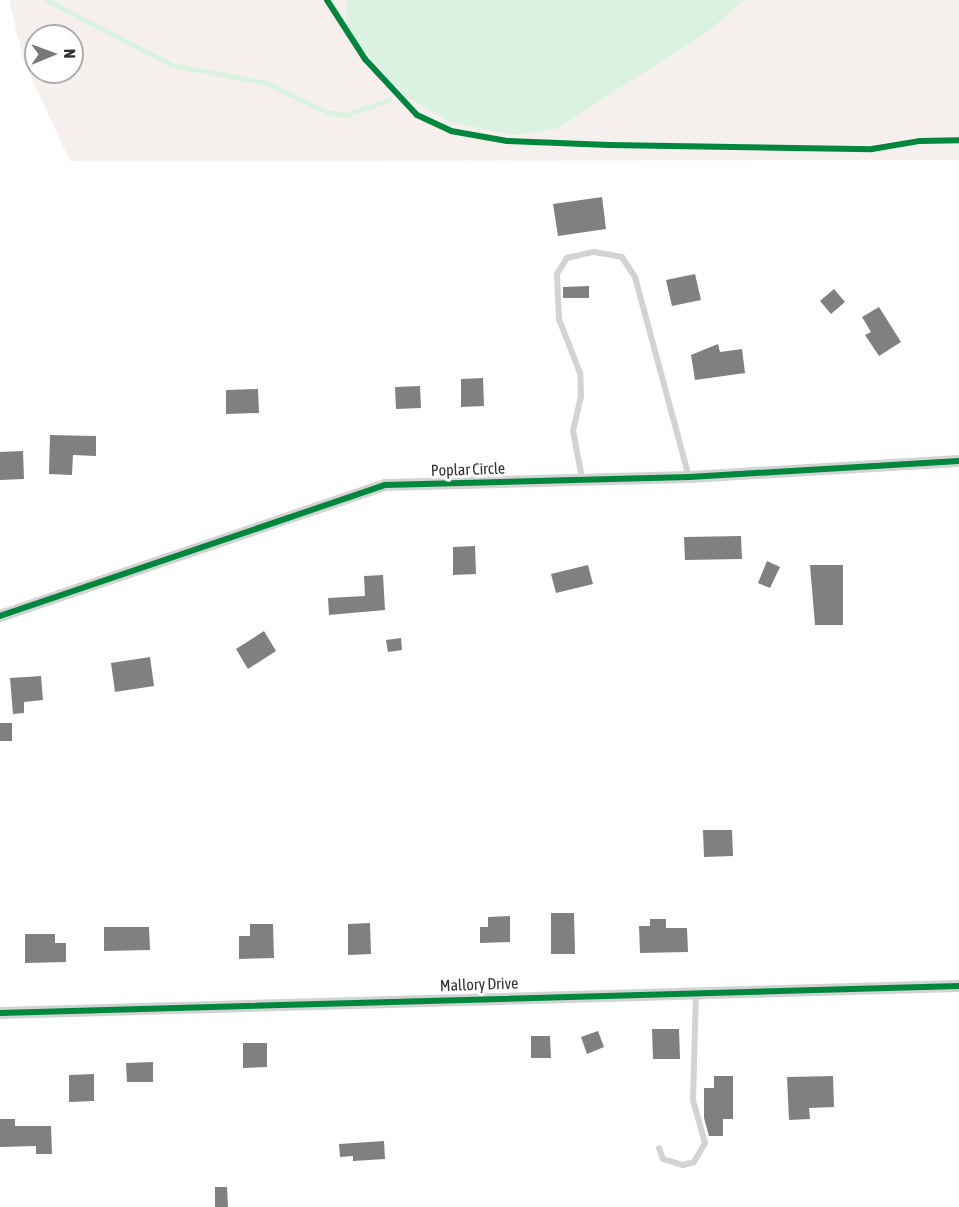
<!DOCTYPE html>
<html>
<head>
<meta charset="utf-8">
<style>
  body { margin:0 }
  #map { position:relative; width:959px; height:1207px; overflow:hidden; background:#fff; font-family:"Asap Condensed",sans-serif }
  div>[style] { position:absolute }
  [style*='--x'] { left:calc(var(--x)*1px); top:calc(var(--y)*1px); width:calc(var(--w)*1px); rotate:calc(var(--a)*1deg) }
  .green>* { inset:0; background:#f5f0ed }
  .water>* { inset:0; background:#dbf2e0 }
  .stream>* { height:4.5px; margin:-2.25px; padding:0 2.25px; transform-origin:2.25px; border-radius:2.25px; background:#dbf2e0 }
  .building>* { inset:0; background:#808080 }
  .service>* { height:6px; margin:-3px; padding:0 3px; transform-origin:3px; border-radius:3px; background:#d3d3d3 }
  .minor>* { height:12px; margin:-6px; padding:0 6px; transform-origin:6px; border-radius:6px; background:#d3d3d3 }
  .cycleway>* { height:6px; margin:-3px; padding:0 3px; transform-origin:3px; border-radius:3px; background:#00873e }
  span { translate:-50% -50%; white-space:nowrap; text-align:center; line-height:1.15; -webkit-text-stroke:6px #fff; paint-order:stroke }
  .street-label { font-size:16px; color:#313131 }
  .north { position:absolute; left:24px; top:24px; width:60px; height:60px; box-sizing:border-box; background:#fff; border:2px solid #adadad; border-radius:50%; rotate:89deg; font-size:16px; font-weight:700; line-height:24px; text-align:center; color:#313131 }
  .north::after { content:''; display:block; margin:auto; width:21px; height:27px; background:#797979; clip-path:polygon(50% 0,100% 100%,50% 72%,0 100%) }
</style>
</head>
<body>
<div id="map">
  <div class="green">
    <div style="clip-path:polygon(evenodd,9px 0,959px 0,959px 160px,70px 161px,24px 62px,9px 0,36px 36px,72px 36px,72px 72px,36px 72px,36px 36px)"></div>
  </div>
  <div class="water">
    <div style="clip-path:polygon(347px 0,744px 0,710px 30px,556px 129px,514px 135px,450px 122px,404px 95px,354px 38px,346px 18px)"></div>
  </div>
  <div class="stream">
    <div style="--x:47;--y:0;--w:141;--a:27.5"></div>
    <div style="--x:172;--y:65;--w:97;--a:10.7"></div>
    <div style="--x:267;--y:83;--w:66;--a:26.2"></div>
    <div style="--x:326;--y:112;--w:19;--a:9"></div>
    <div style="--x:345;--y:115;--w:47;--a:-18.4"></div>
  </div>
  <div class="building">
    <div style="clip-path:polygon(602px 197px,606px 229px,558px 236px,553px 204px)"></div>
    <div style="clip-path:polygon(695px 274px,701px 300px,672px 306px,666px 280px)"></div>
    <div style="clip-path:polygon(589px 286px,589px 298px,563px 298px,563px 287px)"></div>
    <div style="clip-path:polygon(834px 289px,845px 302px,831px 314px,820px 301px)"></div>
    <div style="clip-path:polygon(879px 307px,901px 342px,879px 356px,865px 335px,871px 332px,862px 317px)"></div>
    <div style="clip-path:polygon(718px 344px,720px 352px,742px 349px,745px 373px,695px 380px,691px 355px)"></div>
    <div style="clip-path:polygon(483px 378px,484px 406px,461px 407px,461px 379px)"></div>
    <div style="clip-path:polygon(420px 386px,421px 408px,396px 409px,395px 387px)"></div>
    <div style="clip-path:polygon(258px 389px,259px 413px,226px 414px,226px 390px)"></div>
    <div style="clip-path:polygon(50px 435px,96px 436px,96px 456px,73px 455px,72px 475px,49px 474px)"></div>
    <div style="clip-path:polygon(23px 451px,24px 479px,0 480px,0 452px)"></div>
    <div style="clip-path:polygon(741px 536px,742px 559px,685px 560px,684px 537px)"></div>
    <div style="clip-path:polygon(475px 546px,476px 574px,453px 575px,453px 547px)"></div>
    <div style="clip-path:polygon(767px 561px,780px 567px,770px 588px,758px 583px)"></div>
    <div style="clip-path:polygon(588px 565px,593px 584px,556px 593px,551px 574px)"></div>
    <div style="clip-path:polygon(810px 565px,843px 565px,843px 625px,815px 625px)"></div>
    <div style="clip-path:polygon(383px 575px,385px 610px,329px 615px,328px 598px,365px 596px,364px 576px)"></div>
    <div style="clip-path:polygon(264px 631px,276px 651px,248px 669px,236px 649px)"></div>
    <div style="clip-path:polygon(401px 638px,402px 650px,388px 652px,386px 640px)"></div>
    <div style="clip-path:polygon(150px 657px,154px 686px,115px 692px,111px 663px)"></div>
    <div style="clip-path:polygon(41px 676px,43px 700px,24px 702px,24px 713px,13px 714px,10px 678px)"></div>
    <div style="clip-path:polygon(0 723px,12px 723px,12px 741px,0 741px)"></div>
    <div style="clip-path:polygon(703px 830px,732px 830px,733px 856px,704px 857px)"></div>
    <div style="clip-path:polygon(551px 913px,574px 913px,575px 954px,551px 954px)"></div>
    <div style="clip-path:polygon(510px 916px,510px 942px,480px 943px,480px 927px,488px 927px,488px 917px)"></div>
    <div style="clip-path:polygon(650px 919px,666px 919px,666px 928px,687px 928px,688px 952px,640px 953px,639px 926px,650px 926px)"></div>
    <div style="clip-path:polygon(370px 923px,371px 954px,348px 955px,348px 924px)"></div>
    <div style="clip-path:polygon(250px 924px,273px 924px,274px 958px,239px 959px,239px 936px,250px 936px)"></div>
    <div style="clip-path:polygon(104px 927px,149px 927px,150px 950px,104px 951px)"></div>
    <div style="clip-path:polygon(25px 934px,55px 934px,55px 943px,66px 943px,66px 962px,25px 963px)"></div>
    <div style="clip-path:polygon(652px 1029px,679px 1029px,680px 1059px,653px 1059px)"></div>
    <div style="clip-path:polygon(598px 1031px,604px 1047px,587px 1054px,581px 1037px)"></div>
    <div style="clip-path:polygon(531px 1036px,550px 1036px,551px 1058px,531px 1058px)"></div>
    <div style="clip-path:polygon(243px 1043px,267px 1043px,267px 1067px,243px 1068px)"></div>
    <div style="clip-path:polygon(153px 1062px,153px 1082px,127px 1082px,126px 1063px)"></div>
    <div style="clip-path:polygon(94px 1074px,94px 1101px,69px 1102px,69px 1075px)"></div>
    <div style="clip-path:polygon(714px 1076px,733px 1076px,733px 1119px,723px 1119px,723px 1136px,709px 1136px,704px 1118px,704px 1088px,714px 1088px)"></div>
    <div style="clip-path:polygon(833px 1076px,834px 1107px,809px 1108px,810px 1119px,789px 1120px,787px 1077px)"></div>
    <div style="clip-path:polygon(0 1119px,15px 1119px,15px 1126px,51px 1126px,52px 1154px,36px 1154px,36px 1146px,0 1147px)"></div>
    <div style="clip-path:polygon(384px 1141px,385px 1159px,353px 1161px,353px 1156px,340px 1157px,339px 1144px)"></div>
    <div style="clip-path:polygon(215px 1187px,227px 1187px,228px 1207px,215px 1207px)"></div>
  </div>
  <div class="service">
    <div style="--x:582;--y:478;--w:48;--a:-100.8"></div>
    <div style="--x:573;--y:431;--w:36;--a:-77"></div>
    <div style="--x:581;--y:396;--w:23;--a:-92"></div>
    <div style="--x:580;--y:373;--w:58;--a:-111.3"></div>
    <div style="--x:559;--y:319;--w:45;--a:-92.5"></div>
    <div style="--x:557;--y:274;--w:19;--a:-58"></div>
    <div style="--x:567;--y:258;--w:28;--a:-13"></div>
    <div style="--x:594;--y:252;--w:28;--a:10"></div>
    <div style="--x:622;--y:257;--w:24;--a:57"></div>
    <div style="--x:635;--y:277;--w:207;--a:74.9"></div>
    <div style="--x:659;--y:1148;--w:12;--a:70"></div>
    <div style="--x:663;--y:1159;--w:21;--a:17"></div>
    <div style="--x:683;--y:1165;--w:11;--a:-15"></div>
    <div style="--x:694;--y:1162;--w:22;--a:-60"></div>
    <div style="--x:705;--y:1143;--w:45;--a:-105.6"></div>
    <div style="--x:693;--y:1100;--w:106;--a:-88.4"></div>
  </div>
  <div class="minor">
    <div style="--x:0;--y:616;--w:407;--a:-18.8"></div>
    <div style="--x:385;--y:485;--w:304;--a:-1.5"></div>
    <div style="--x:689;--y:477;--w:270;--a:-3.4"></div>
    <div style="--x:0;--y:1013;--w:959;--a:-1.61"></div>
  </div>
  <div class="cycleway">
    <div style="--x:327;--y:0;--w:70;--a:57.2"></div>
    <div style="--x:365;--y:59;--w:76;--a:47.1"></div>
    <div style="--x:417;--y:115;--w:38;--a:25"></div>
    <div style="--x:451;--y:131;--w:57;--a:10.1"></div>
    <div style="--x:507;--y:141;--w:102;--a:2.2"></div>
    <div style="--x:609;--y:145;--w:263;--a:0.9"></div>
    <div style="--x:872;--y:149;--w:49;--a:-9.5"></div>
    <div style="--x:920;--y:141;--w:39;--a:-1"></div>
    <div style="--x:0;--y:616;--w:407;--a:-18.8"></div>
    <div style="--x:385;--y:485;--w:304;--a:-1.5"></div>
    <div style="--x:689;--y:477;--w:270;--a:-3.4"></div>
    <div style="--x:0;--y:1013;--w:959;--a:-1.61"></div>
  </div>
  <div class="street-label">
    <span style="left:468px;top:469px;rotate:-2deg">Poplar Circle</span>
    <span style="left:479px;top:984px;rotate:-2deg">Mallory Drive</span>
  </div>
  <div class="north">N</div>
</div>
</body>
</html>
